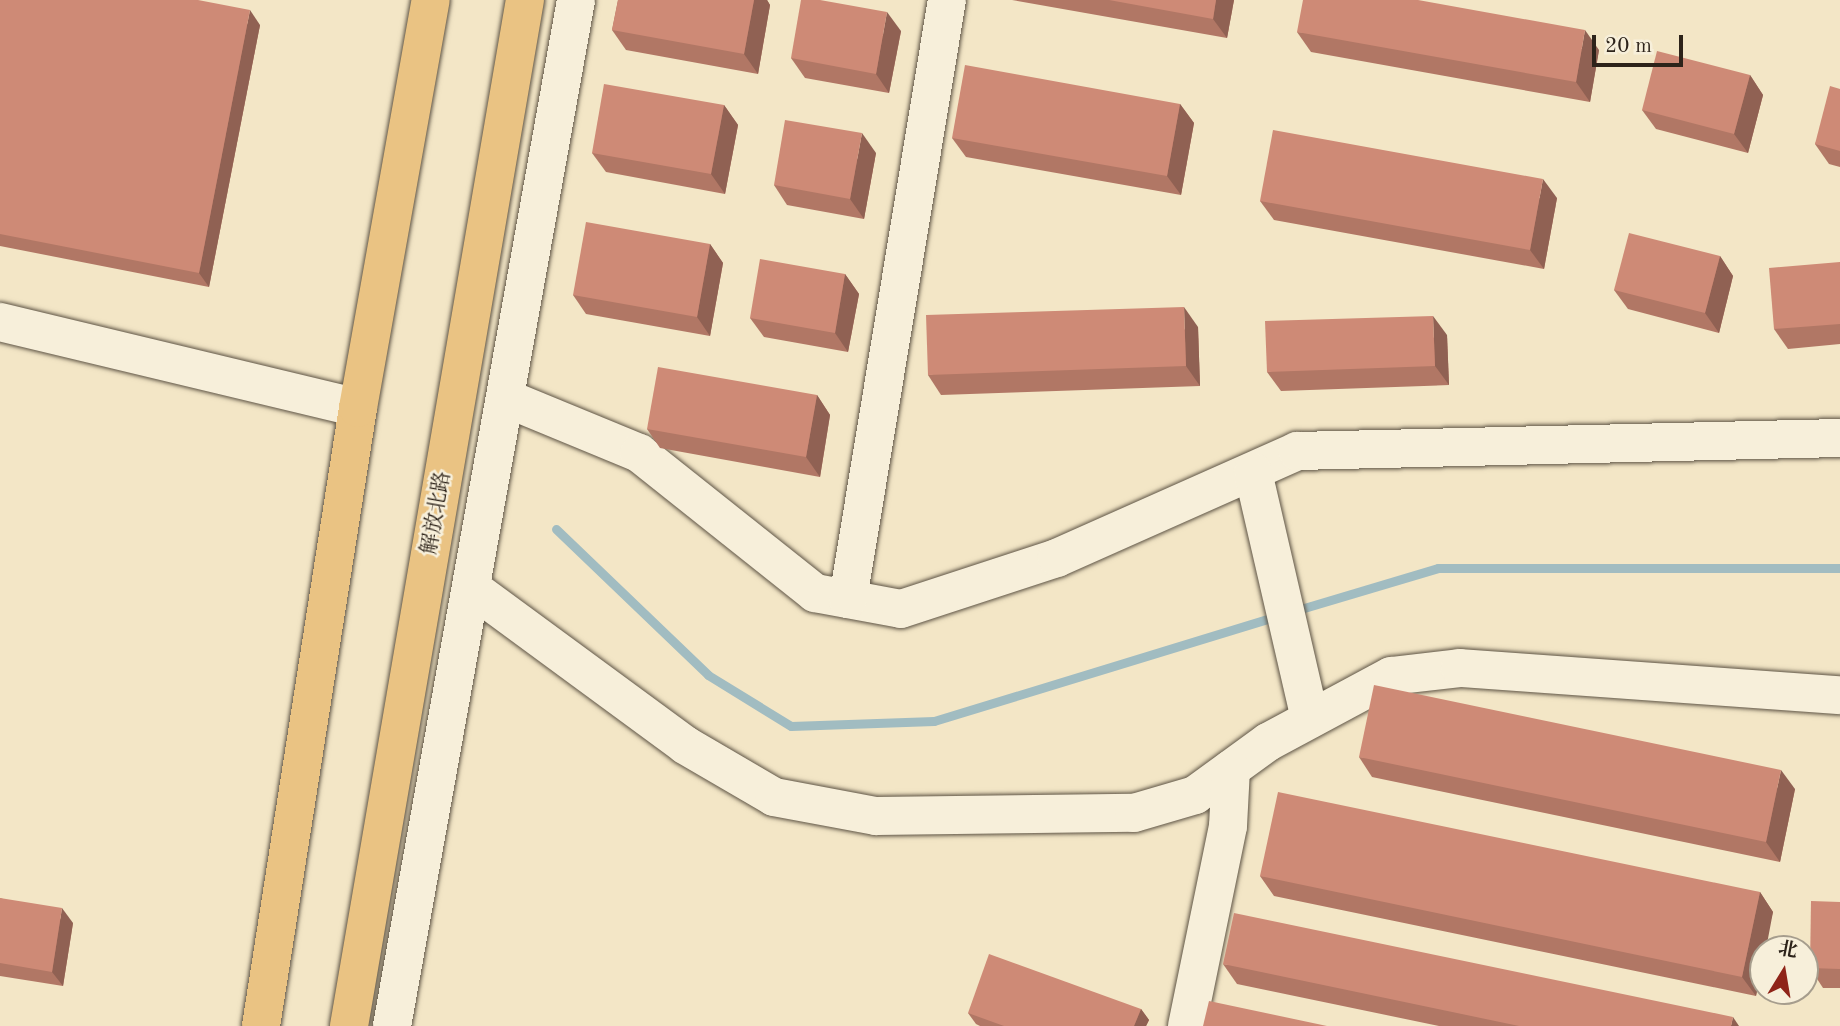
<!DOCTYPE html>
<html>
<head>
<meta charset="utf-8">
<style>
  body { margin:0 }
  #map { position:relative; width:1840px; height:1026px; overflow:hidden; background:#f3e6c6; font-family:"Old Standard TT","Noto Serif SC",serif }
  div>[style] { position:absolute }
  [style*='--x'] { left:calc(var(--x)*1px); top:calc(var(--y)*1px); width:calc(var(--w)*1px); rotate:calc(var(--a)*1deg) }
  .stream>* { height:9px; margin:-4.5px; padding:0 4.5px; transform-origin:4.5px; border-radius:4.5px; background:#a1bcc1 }
  .roads { filter:drop-shadow(0 0 2px #5e5445) drop-shadow(0 0 2px #5e5445) }
  .minor>* { height:38px; margin:-19px; padding:0 19px; transform-origin:19px; border-radius:19px; background:#f7efda }
  .major>* { height:38px; margin:-19px; padding:0 19px; transform-origin:19px; border-radius:19px; background:#eac383 }
  .wall>* { inset:0; background:#b17765 }
  .shaded-wall>* { inset:0; background:#906153 }
  .building>* { inset:0; background:#ce8a76 }
  span { translate:-50% -50%; white-space:nowrap; text-align:center; line-height:1.15; -webkit-text-stroke:5px #f7efda; paint-order:stroke }
  .street-label { font-size:21px; color:#2d231a }
  .north { position:absolute; left:1749px; top:935px; width:70px; height:70px; box-sizing:border-box; background:#f7efda; border:2px solid #a69d8d; border-radius:50%; rotate:11deg; font-size:19px; font-weight:700; line-height:28px; text-align:center; color:#2d231a }
  .north::after { content:''; display:block; margin:auto; width:24px; height:32px; background:#8f2418; clip-path:polygon(50% 0,100% 100%,50% 72%,0 100%) }
  .scale { position:absolute; left:1592px; top:35px; width:91px; height:32px; box-sizing:border-box; border:4px solid #2d231a; border-top:0; padding-left:9px; font-size:21px; line-height:24px; white-space:nowrap; color:#2d231a; -webkit-text-stroke:5px #f7efda; paint-order:stroke }
</style>
</head>
<body>
<div id="map">
  <div class="stream">
    <div style="--x:556;--y:529;--w:211;--a:43.8"></div>
    <div style="--x:708;--y:675;--w:97;--a:31.6"></div>
    <div style="--x:791;--y:726;--w:143;--a:-2"></div>
    <div style="--x:934;--y:721;--w:360;--a:-17"></div>
    <div style="--x:1294;--y:611;--w:150;--a:-16.6"></div>
    <div style="--x:1438;--y:568;--w:402;--a:0"></div>
  </div>
  <div class="roads">
    <div class="minor">
      <div style="--x:0;--y:322;--w:368;--a:13.5"></div>
      <div style="--x:508;--y:399;--w:142;--a:22.4"></div>
      <div style="--x:639;--y:453;--w:225;--a:38.5"></div>
      <div style="--x:815;--y:593;--w:87;--a:10.5"></div>
      <div style="--x:901;--y:609;--w:164;--a:-18.1"></div>
      <div style="--x:1057;--y:558;--w:263;--a:-24"></div>
      <div style="--x:1297;--y:451;--w:543;--a:-1.37"></div>
      <div style="--x:1253;--y:472;--w:253;--a:77"></div>
      <div style="--x:473;--y:589;--w:263;--a:36.3"></div>
      <div style="--x:685;--y:745;--w:103;--a:30.3"></div>
      <div style="--x:774;--y:797;--w:104;--a:10.6"></div>
      <div style="--x:876;--y:816;--w:258;--a:-0.7"></div>
      <div style="--x:1134;--y:813;--w:64;--a:-16.4"></div>
      <div style="--x:1195;--y:795;--w:90;--a:-36"></div>
      <div style="--x:1268;--y:742;--w:140;--a:-28.2"></div>
      <div style="--x:1391;--y:676;--w:69;--a:-6.6"></div>
      <div style="--x:1460;--y:668;--w:381;--a:4.1"></div>
      <div style="--x:848;--y:599;--w:607;--a:-80.62"></div>
      <div style="--x:392;--y:1026;--w:1042;--a:-79.83"></div>
      <div style="--x:1187;--y:1026;--w:204;--a:-78.4"></div>
      <div style="--x:1228;--y:826;--w:57;--a:-87"></div>
    </div>
    <div class="major">
      <div style="--x:261;--y:1026;--w:626;--a:-81.08"></div>
      <div style="--x:358;--y:408;--w:414;--a:-79.9"></div>
      <div style="--x:349;--y:1026;--w:1041;--a:-80.27"></div>
    </div>
  </div>
  <div class="wall">
    <div style="clip-path:polygon(0 0,260px 25px,209px 287px,0 246px)"></div>
    <div style="clip-path:polygon(618px 0,767px 0,770px 5px,758px 74px,626px 50px,612px 30px)"></div>
    <div style="clip-path:polygon(1012px 0,1234px 0,1227px 38px)"></div>
    <div style="clip-path:polygon(901px 31px,889px 93px,805px 78px,791px 58px)"></div>
    <div style="clip-path:polygon(1297px 32px,1599px 50px,1590px 102px,1311px 52px)"></div>
    <div style="clip-path:polygon(1750px 75px,1763px 95px,1748px 153px,1656px 129px,1642px 110px)"></div>
    <div style="clip-path:polygon(1840px 89px,1840px 167px,1829px 164px,1815px 144px)"></div>
    <div style="clip-path:polygon(1180px 104px,1194px 123px,1181px 195px,966px 157px,952px 138px)"></div>
    <div style="clip-path:polygon(724px 105px,738px 125px,725px 194px,606px 172px,592px 153px)"></div>
    <div style="clip-path:polygon(876px 153px,864px 219px,787px 205px,774px 185px)"></div>
    <div style="clip-path:polygon(1557px 198px,1544px 269px,1274px 220px,1260px 201px)"></div>
    <div style="clip-path:polygon(710px 244px,723px 263px,710px 336px,586px 314px,573px 295px)"></div>
    <div style="clip-path:polygon(1720px 256px,1733px 276px,1719px 333px,1628px 309px,1614px 290px)"></div>
    <div style="clip-path:polygon(1840px 262px,1840px 344px,1788px 349px,1774px 329px)"></div>
    <div style="clip-path:polygon(845px 274px,859px 294px,848px 352px,764px 337px,750px 318px)"></div>
    <div style="clip-path:polygon(1198px 327px,1200px 386px,941px 395px,928px 375px)"></div>
    <div style="clip-path:polygon(1447px 335px,1449px 385px,1281px 391px,1267px 372px)"></div>
    <div style="clip-path:polygon(817px 395px,830px 415px,820px 477px,660px 448px,647px 429px)"></div>
    <div style="clip-path:polygon(1359px 757px,1795px 789px,1780px 862px,1372px 777px)"></div>
    <div style="clip-path:polygon(1260px 876px,1760px 892px,1773px 912px,1763px 949px,1763px 961px,1756px 996px,1274px 896px)"></div>
    <div style="clip-path:polygon(0 898px,73px 923px,63px 986px,0 976px)"></div>
    <div style="clip-path:polygon(1840px 902px,1840px 988px,1823px 988px,1810px 968px)"></div>
    <div style="clip-path:polygon(1223px 964px,1739px 1026px,1439px 1026px,1237px 984px)"></div>
    <div style="clip-path:polygon(1141px 1009px,1149px 1020px,1146px 1026px,980px 1026px,976px 1024px,968px 1013px)"></div>
  </div>
  <div class="shaded-wall">
    <div style="clip-path:polygon(754px 0,767px 0,770px 5px,758px 74px,744px 54px)"></div>
    <div style="clip-path:polygon(1216px 0,1234px 0,1227px 38px,1213px 19px)"></div>
    <div style="clip-path:polygon(250px 10px,260px 25px,209px 287px,199px 273px)"></div>
    <div style="clip-path:polygon(887px 12px,901px 31px,889px 93px,876px 74px)"></div>
    <div style="clip-path:polygon(1585px 30px,1599px 50px,1590px 102px,1576px 82px)"></div>
    <div style="clip-path:polygon(1750px 75px,1763px 95px,1748px 153px,1734px 134px)"></div>
    <div style="clip-path:polygon(1180px 104px,1194px 123px,1181px 195px,1167px 176px)"></div>
    <div style="clip-path:polygon(724px 105px,738px 125px,725px 194px,711px 174px)"></div>
    <div style="clip-path:polygon(862px 133px,876px 153px,864px 219px,850px 199px)"></div>
    <div style="clip-path:polygon(1543px 179px,1557px 198px,1544px 269px,1530px 250px)"></div>
    <div style="clip-path:polygon(710px 244px,723px 263px,710px 336px,697px 317px)"></div>
    <div style="clip-path:polygon(1720px 256px,1733px 276px,1719px 333px,1705px 313px)"></div>
    <div style="clip-path:polygon(845px 274px,859px 294px,848px 352px,835px 333px)"></div>
    <div style="clip-path:polygon(1184px 307px,1198px 327px,1200px 386px,1186px 366px)"></div>
    <div style="clip-path:polygon(1433px 316px,1447px 335px,1449px 385px,1435px 366px)"></div>
    <div style="clip-path:polygon(817px 395px,830px 415px,820px 477px,806px 457px)"></div>
    <div style="clip-path:polygon(1781px 770px,1795px 789px,1780px 862px,1766px 842px)"></div>
    <div style="clip-path:polygon(1760px 892px,1773px 912px,1766px 949px,1763px 949px,1763px 961px,1756px 996px,1742px 977px)"></div>
    <div style="clip-path:polygon(62px 908px,73px 923px,63px 986px,52px 972px)"></div>
    <div style="clip-path:polygon(1141px 1009px,1149px 1020px,1146px 1026px,1134px 1026px)"></div>
    <div style="clip-path:polygon(1733px 1017px,1739px 1026px,1731px 1026px)"></div>
  </div>
  <div class="building">
    <div style="clip-path:polygon(0 0,198px 0,250px 10px,199px 273px,0 234px)"></div>
    <div style="clip-path:polygon(618px 0,754px 0,744px 54px,612px 30px)"></div>
    <div style="clip-path:polygon(801px 0,820px 0,887px 12px,876px 74px,791px 58px)"></div>
    <div style="clip-path:polygon(1109px 0,1216px 0,1213px 19px)"></div>
    <div style="clip-path:polygon(1303px 0,1418px 0,1585px 30px,1576px 82px,1297px 32px)"></div>
    <div style="clip-path:polygon(1657px 51px,1750px 75px,1734px 134px,1642px 110px)"></div>
    <div style="clip-path:polygon(965px 65px,1180px 104px,1167px 176px,952px 138px)"></div>
    <div style="clip-path:polygon(604px 84px,724px 105px,711px 174px,592px 153px)"></div>
    <div style="clip-path:polygon(1830px 86px,1840px 89px,1840px 151px,1815px 144px)"></div>
    <div style="clip-path:polygon(785px 120px,862px 133px,850px 199px,774px 185px)"></div>
    <div style="clip-path:polygon(1273px 130px,1543px 179px,1530px 250px,1260px 201px)"></div>
    <div style="clip-path:polygon(586px 222px,710px 244px,697px 317px,573px 295px)"></div>
    <div style="clip-path:polygon(1629px 233px,1720px 256px,1705px 313px,1614px 290px)"></div>
    <div style="clip-path:polygon(760px 259px,845px 274px,835px 333px,750px 318px)"></div>
    <div style="clip-path:polygon(1840px 262px,1840px 324px,1774px 329px,1769px 268px)"></div>
    <div style="clip-path:polygon(1184px 307px,1186px 366px,928px 375px,926px 315px)"></div>
    <div style="clip-path:polygon(1433px 316px,1435px 366px,1267px 372px,1265px 321px)"></div>
    <div style="clip-path:polygon(658px 367px,817px 395px,806px 457px,647px 429px)"></div>
    <div style="clip-path:polygon(1374px 685px,1781px 770px,1766px 842px,1359px 757px)"></div>
    <div style="clip-path:polygon(1278px 792px,1760px 892px,1742px 977px,1260px 876px)"></div>
    <div style="clip-path:polygon(0 898px,62px 908px,52px 972px,0 963px)"></div>
    <div style="clip-path:polygon(1811px 901px,1840px 902px,1840px 969px,1810px 968px)"></div>
    <div style="clip-path:polygon(1234px 913px,1733px 1017px,1731px 1026px,1519px 1026px,1223px 964px)"></div>
    <div style="clip-path:polygon(989px 954px,1141px 1009px,1134px 1026px,1004px 1026px,968px 1013px)"></div>
    <div style="clip-path:polygon(1209px 1001px,1327px 1026px,1203px 1026px)"></div>
  </div>
  <div class="street-label">
    <span style="left:437px;top:513px;rotate:-80deg">解放北路</span>
  </div>
  <div class="north">北</div>
  <div class="scale">20 m</div>
</div>
</body>
</html>
